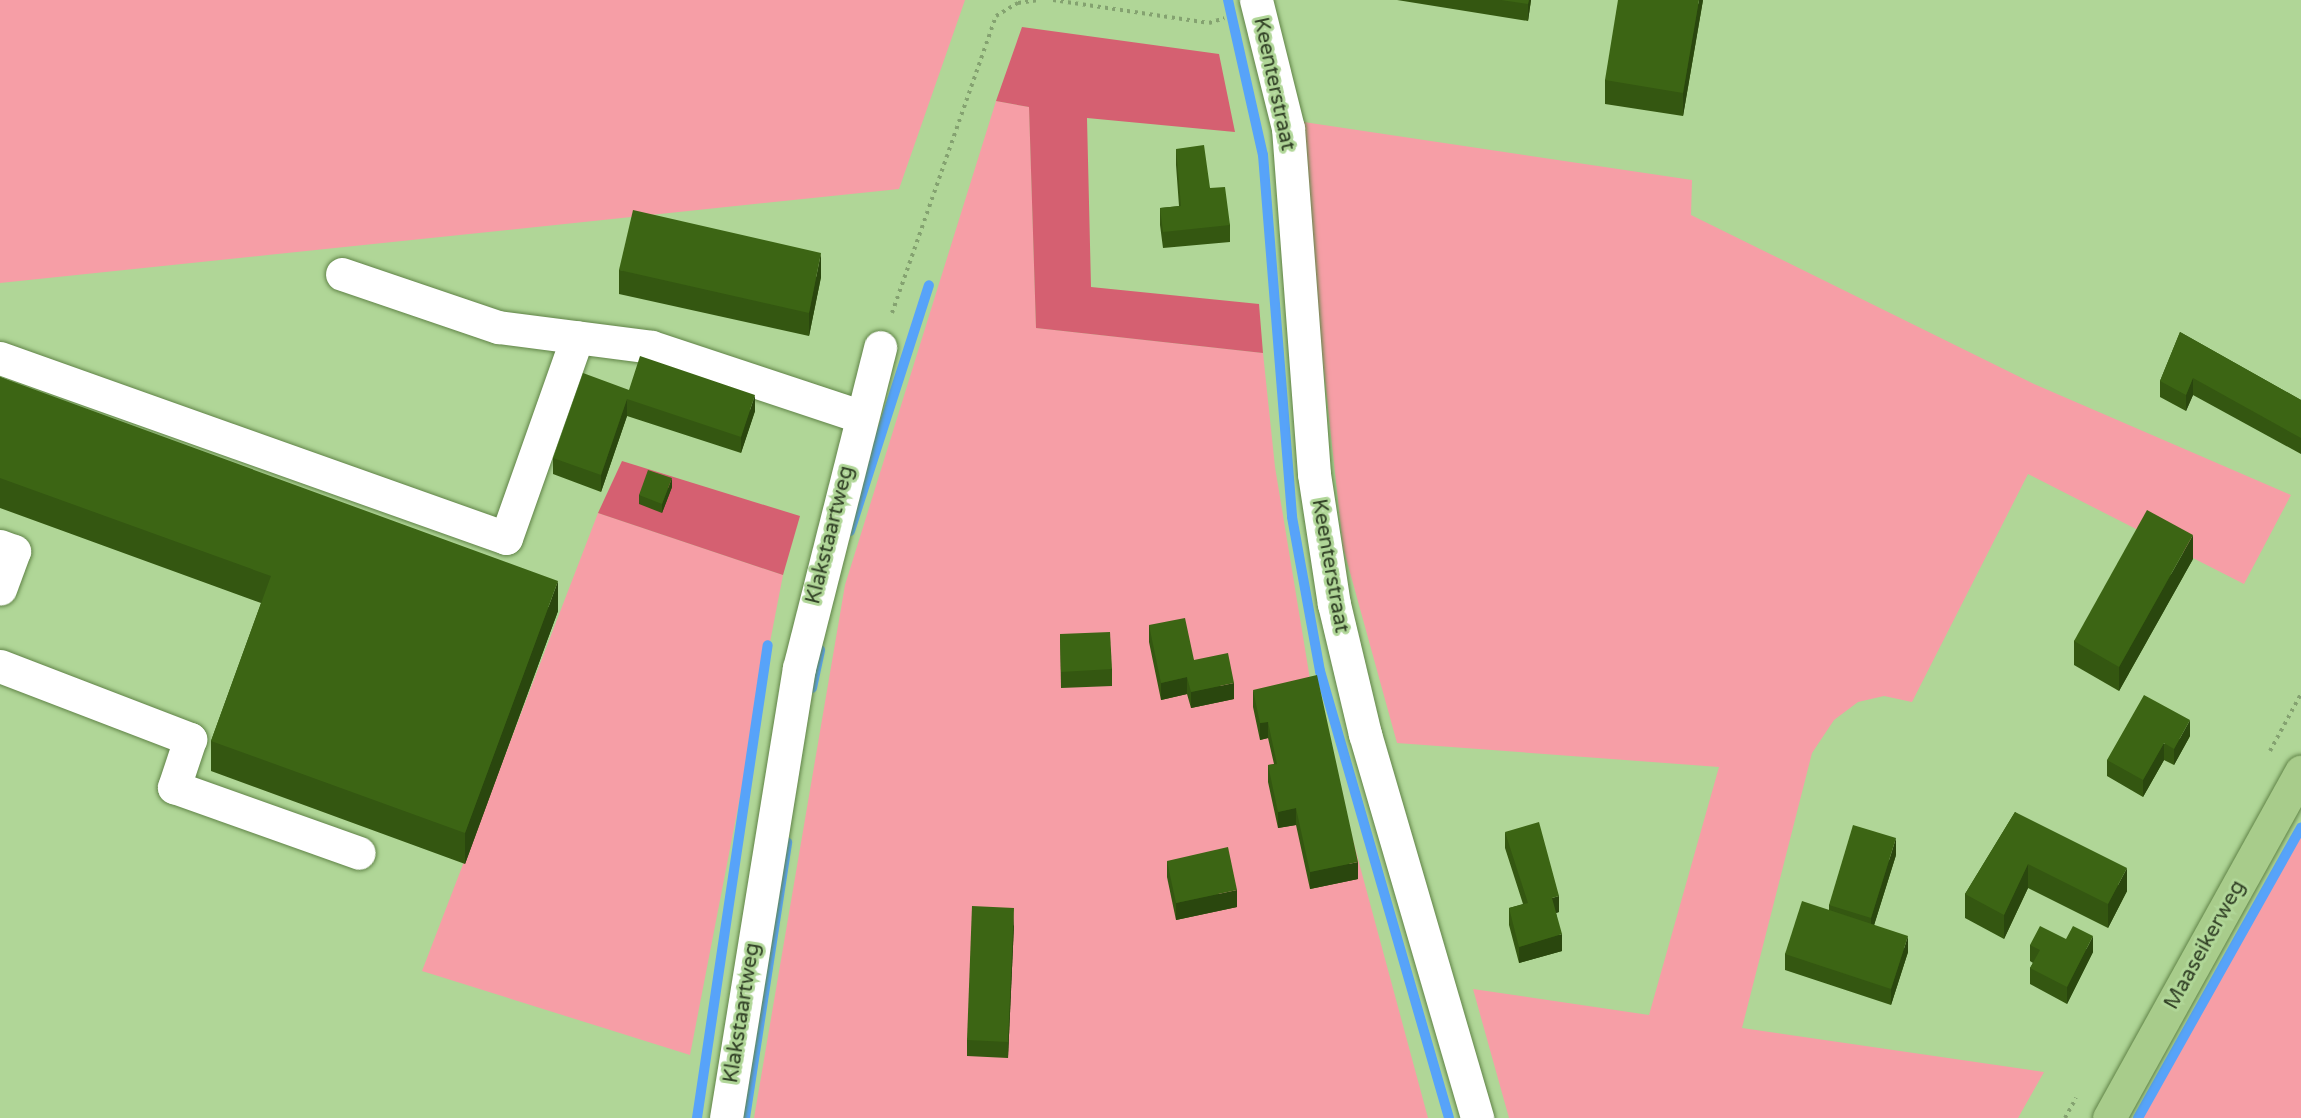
<!DOCTYPE html>
<html>
<head>
<meta charset="utf-8">
<style>
  body { margin:0 }
  #map { position:relative; width:2301px; height:1118px; overflow:hidden; background:#b0d697; font-family:"Varela Round",sans-serif }
  div>[style] { position:absolute }
  [style*='--x'] { left:calc(var(--x)*1px); top:calc(var(--y)*1px); width:calc(var(--w)*1px); rotate:calc(var(--a)*1deg) }
  .green>* { inset:0; background:#f69ea6 }
  .forest>* { inset:0; background:#d56071 }
  .stream>* { height:10px; margin:-5px; padding:0 5px; transform-origin:5px; border-radius:5px; background:#57a3f9 }
  .path>* { height:4px; margin-top:-2px; transform-origin:0; background:repeating-linear-gradient(90deg,#84a270 0 3px,transparent 0 7.5px) }
  .roads { filter:drop-shadow(0 0 2px #608347) drop-shadow(0 0 2px #608347) }
  .minor>* { height:33px; margin:-16.5px; padding:0 16.5px; transform-origin:16.5px; border-radius:16.5px; background:#fff }
  .major>* { height:33px; margin:-16.5px; padding:0 16.5px; transform-origin:16.5px; border-radius:16.5px; background:#a8cc8b }
  .wall>* { inset:0; background:#345711 }
  .shaded-wall>* { inset:0; background:#2a470e }
  .building>* { inset:0; background:#3c6514 }
  span { translate:-50% -50%; white-space:nowrap; text-align:center; line-height:1.15; -webkit-text-stroke:6px #b0d697; paint-order:stroke }
  .street-label { font-size:21px; color:#314026 }
</style>
</head>
<body>
<div id="map">
  <div class="green">
    <div style="clip-path:polygon(0 0,965px 0,899px 189px,0 283px)"></div>
    <div style="clip-path:polygon(996px 101px,1029px 107px,1036px 328px,1263px 353px,1275px 467px,1311px 685px,1428px 1118px,754px 1118px,845px 585px)"></div>
    <div style="clip-path:polygon(1297px 121px,1692px 180px,1691px 215px,2034px 384px,2291px 495px,2244px 584px,2028px 474px,1912px 702px,1884px 696px,1858px 702px,1834px 720px,1812px 753px,1742px 1028px,2044px 1072px,2018px 1118px,1509px 1118px,1473px 989px,1649px 1015px,1719px 767px,1397px 743px,1343px 547px)"></div>
    <div style="clip-path:polygon(598px 513px,783px 575px,690px 1055px,422px 971px)"></div>
    <div style="clip-path:polygon(2301px 829px,2301px 1118px,2135px 1118px)"></div>
  </div>
  <div class="forest">
    <div style="clip-path:polygon(1022px 27px,1219px 54px,1235px 132px,1087px 118px,1091px 287px,1259px 304px,1263px 353px,1036px 328px,1029px 107px,996px 101px)"></div>
    <div style="clip-path:polygon(622px 461px,800px 516px,783px 575px,598px 513px)"></div>
  </div>
  <div class="stream">
    <div style="--x:1228;--y:0;--w:159;--a:77.3"></div>
    <div style="--x:1263;--y:155;--w:363;--a:85.4"></div>
    <div style="--x:1292;--y:517;--w:157;--a:79.7"></div>
    <div style="--x:1320;--y:671;--w:465;--a:73.9"></div>
    <div style="--x:850;--y:531;--w:258;--a:-72.2"></div>
    <div style="--x:812;--y:688;--w:39;--a:-78"></div>
    <div style="--x:697;--y:1118;--w:478;--a:-81.5"></div>
    <div style="--x:745;--y:1118;--w:279;--a:-81.3"></div>
    <div style="--x:2138;--y:1118;--w:333;--a:-60.7"></div>
  </div>
  <div class="path">
    <div style="--x:1053;--y:0;--w:158;--a:8.4"></div>
    <div style="--x:1209;--y:23;--w:16;--a:-18"></div>
    <div style="--x:892;--y:313;--w:315;--a:-70.7"></div>
    <div style="--x:996;--y:16;--w:26;--a:-31"></div>
    <div style="--x:1018;--y:3;--w:21;--a:-8"></div>
    <div style="--x:2270;--y:751;--w:65;--a:-61.5"></div>
    <div style="--x:2065;--y:1118;--w:23;--a:-61"></div>
  </div>
  <div class="roads">
    <div class="minor">
      <div style="--x:1256;--y:0;--w:132;--a:76"></div>
      <div style="--x:1288;--y:128;--w:347;--a:85.7"></div>
      <div style="--x:1314;--y:474;--w:132;--a:81.3"></div>
      <div style="--x:1334;--y:604;--w:134;--a:76.6"></div>
      <div style="--x:1365;--y:734;--w:400;--a:73.7"></div>
      <div style="--x:342;--y:274;--w:165;--a:18.8"></div>
      <div style="--x:498;--y:327;--w:155;--a:7.4"></div>
      <div style="--x:652;--y:347;--w:218;--a:18.4"></div>
      <div style="--x:0;--y:358;--w:537;--a:19.58"></div>
      <div style="--x:506;--y:538;--w:213;--a:-70.5"></div>
      <div style="--x:0;--y:546;--w:15;--a:20"></div>
      <div style="--x:14;--y:551;--w:40;--a:110.2"></div>
      <div style="--x:0;--y:666;--w:204;--a:21"></div>
      <div style="--x:190;--y:739;--w:51;--a:108.4"></div>
      <div style="--x:174;--y:787;--w:196;--a:19.6"></div>
      <div style="--x:726;--y:1118;--w:456;--a:-80.8"></div>
      <div style="--x:799;--y:668;--w:331;--a:-75.8"></div>
    </div>
    <div class="major">
      <div style="--x:2109;--y:1118;--w:396;--a:-61"></div>
    </div>
  </div>
  <div class="wall">
    <div style="clip-path:polygon(1397px 0,1531px 0,1528px 21px)"></div>
    <div style="clip-path:polygon(1703px 0,1683px 116px,1605px 104px,1605px 80px)"></div>
    <div style="clip-path:polygon(1176px 149px,1210px 188px,1230px 225px,1230px 242px,1163px 248px,1160px 225px,1160px 208px,1179px 206px,1176px 165px)"></div>
    <div style="clip-path:polygon(619px 270px,821px 277px,809px 336px,619px 294px)"></div>
    <div style="clip-path:polygon(2180px 332px,2301px 400px,2301px 454px,2193px 395px,2186px 411px,2160px 397px,2160px 381px)"></div>
    <div style="clip-path:polygon(0 377px,558px 611px,465px 864px,211px 771px,211px 741px,261px 603px,0 508px)"></div>
    <div style="clip-path:polygon(629px 390px,755px 411px,741px 453px,627px 416px,601px 492px,553px 474px,553px 458px)"></div>
    <div style="clip-path:polygon(672px 487px,662px 513px,639px 504px,639px 495px)"></div>
    <div style="clip-path:polygon(2193px 559px,2119px 691px,2074px 665px,2074px 641px)"></div>
    <div style="clip-path:polygon(1149px 625px,1194px 660px,1234px 699px,1191px 708px,1187px 694px,1161px 700px,1149px 642px)"></div>
    <div style="clip-path:polygon(1060px 634px,1112px 669px,1112px 686px,1061px 688px)"></div>
    <div style="clip-path:polygon(1253px 690px,1358px 879px,1310px 889px,1296px 825px,1278px 828px,1268px 782px,1268px 765px,1274px 764px,1268px 738px,1260px 740px,1253px 707px)"></div>
    <div style="clip-path:polygon(2190px 736px,2174px 765px,2164px 760px,2143px 797px,2107px 776px,2107px 760px)"></div>
    <div style="clip-path:polygon(2015px 812px,2127px 891px,2108px 928px,2028px 888px,2004px 939px,1965px 918px,1965px 894px)"></div>
    <div style="clip-path:polygon(1505px 832px,1559px 912px,1556px 913px,1562px 951px,1519px 963px,1509px 925px,1509px 908px,1523px 904px,1505px 848px)"></div>
    <div style="clip-path:polygon(1896px 855px,1874px 925px,1908px 952px,1891px 1005px,1785px 970px,1785px 954px,1829px 910px,1829px 905px)"></div>
    <div style="clip-path:polygon(1167px 861px,1237px 907px,1176px 920px,1167px 877px)"></div>
    <div style="clip-path:polygon(1014px 924px,1008px 1058px,967px 1056px,967px 1040px)"></div>
    <div style="clip-path:polygon(2066px 939px,2093px 952px,2067px 1004px,2030px 984px,2030px 968px,2033px 963px,2030px 961px,2030px 945px)"></div>
  </div>
  <div class="shaded-wall">
    <div style="clip-path:polygon(1529px 0,1531px 0,1528px 21px,1528px 4px)"></div>
    <div style="clip-path:polygon(1699px 0,1703px 0,1683px 116px,1683px 93px)"></div>
    <div style="clip-path:polygon(821px 253px,821px 277px,809px 336px,809px 313px)"></div>
    <div style="clip-path:polygon(2193px 378px,2193px 395px,2186px 411px,2186px 395px)"></div>
    <div style="clip-path:polygon(755px 395px,755px 411px,741px 453px,741px 437px)"></div>
    <div style="clip-path:polygon(627px 399px,627px 416px,601px 492px,601px 475px)"></div>
    <div style="clip-path:polygon(672px 478px,672px 487px,662px 513px,662px 504px)"></div>
    <div style="clip-path:polygon(2193px 535px,2193px 559px,2119px 691px,2119px 667px)"></div>
    <div style="clip-path:polygon(558px 581px,558px 611px,465px 864px,465px 833px)"></div>
    <div style="clip-path:polygon(1187px 677px,1187px 694px,1161px 700px,1161px 683px)"></div>
    <div style="clip-path:polygon(1234px 683px,1234px 699px,1191px 708px,1191px 692px)"></div>
    <div style="clip-path:polygon(2190px 720px,2190px 736px,2174px 765px,2174px 749px)"></div>
    <div style="clip-path:polygon(1268px 722px,1268px 738px,1260px 740px,1260px 723px)"></div>
    <div style="clip-path:polygon(2164px 743px,2164px 760px,2143px 797px,2143px 780px)"></div>
    <div style="clip-path:polygon(1296px 808px,1296px 825px,1278px 828px,1278px 812px)"></div>
    <div style="clip-path:polygon(1896px 838px,1896px 855px,1871px 935px,1871px 918px)"></div>
    <div style="clip-path:polygon(1358px 862px,1358px 879px,1310px 889px,1310px 872px)"></div>
    <div style="clip-path:polygon(2028px 864px,2028px 888px,2004px 939px,2004px 915px)"></div>
    <div style="clip-path:polygon(2127px 868px,2127px 891px,2108px 928px,2108px 904px)"></div>
    <div style="clip-path:polygon(1237px 890px,1237px 907px,1176px 920px,1176px 903px)"></div>
    <div style="clip-path:polygon(1559px 896px,1559px 912px,1552px 914px,1552px 898px)"></div>
    <div style="clip-path:polygon(1014px 908px,1014px 924px,1008px 1058px,1008px 1042px)"></div>
    <div style="clip-path:polygon(1562px 934px,1562px 951px,1519px 963px,1519px 947px)"></div>
    <div style="clip-path:polygon(1908px 936px,1908px 952px,1891px 1005px,1891px 989px)"></div>
    <div style="clip-path:polygon(2093px 936px,2093px 952px,2067px 1004px,2067px 987px)"></div>
  </div>
  <div class="building">
    <div style="clip-path:polygon(1501px 0,1529px 0,1528px 4px)"></div>
    <div style="clip-path:polygon(1618px 0,1699px 0,1683px 93px,1605px 80px)"></div>
    <div style="clip-path:polygon(1204px 145px,1210px 188px,1225px 187px,1230px 225px,1163px 232px,1160px 208px,1181px 206px,1176px 149px)"></div>
    <div style="clip-path:polygon(633px 210px,821px 253px,809px 313px,619px 270px)"></div>
    <div style="clip-path:polygon(2180px 332px,2301px 400px,2301px 438px,2193px 378px,2186px 395px,2160px 381px)"></div>
    <div style="clip-path:polygon(640px 356px,755px 395px,741px 437px,627px 399px,601px 475px,553px 458px,583px 373px,629px 390px)"></div>
    <div style="clip-path:polygon(0 377px,558px 581px,465px 833px,211px 741px,271px 576px,0 478px)"></div>
    <div style="clip-path:polygon(648px 470px,672px 478px,662px 504px,639px 495px)"></div>
    <div style="clip-path:polygon(2147px 510px,2193px 535px,2119px 667px,2074px 641px)"></div>
    <div style="clip-path:polygon(1185px 618px,1194px 660px,1228px 653px,1234px 683px,1191px 692px,1187px 677px,1161px 683px,1149px 625px)"></div>
    <div style="clip-path:polygon(1110px 632px,1112px 669px,1061px 672px,1060px 634px)"></div>
    <div style="clip-path:polygon(1317px 675px,1358px 862px,1310px 872px,1296px 808px,1278px 812px,1268px 765px,1277px 764px,1268px 722px,1260px 723px,1253px 690px)"></div>
    <div style="clip-path:polygon(2144px 695px,2190px 720px,2174px 749px,2164px 743px,2143px 780px,2107px 760px)"></div>
    <div style="clip-path:polygon(2015px 812px,2127px 868px,2108px 904px,2028px 864px,2004px 915px,1965px 894px)"></div>
    <div style="clip-path:polygon(1539px 822px,1559px 896px,1552px 898px,1562px 934px,1519px 947px,1509px 908px,1528px 903px,1505px 832px)"></div>
    <div style="clip-path:polygon(1853px 825px,1896px 838px,1871px 918px,1829px 905px)"></div>
    <div style="clip-path:polygon(1228px 847px,1237px 890px,1176px 903px,1167px 861px)"></div>
    <div style="clip-path:polygon(1802px 901px,1908px 936px,1891px 989px,1785px 954px)"></div>
    <div style="clip-path:polygon(972px 906px,1014px 908px,1008px 1042px,967px 1040px)"></div>
    <div style="clip-path:polygon(2040px 926px,2066px 939px,2073px 926px,2093px 936px,2067px 987px,2030px 968px,2040px 950px,2030px 945px)"></div>
  </div>
  <div class="street-label">
    <span style="left:1274px;top:84px;rotate:78deg">Keenterstraat</span>
    <span style="left:830px;top:535px;rotate:-76deg">Klakstaartweg</span>
    <span style="left:1330px;top:566px;rotate:80deg">Keenterstraat</span>
    <span style="left:2205px;top:945px;rotate:-61deg">Maaseikerweg</span>
    <span style="left:742px;top:1013px;rotate:-81deg">Klakstaartweg</span>
  </div>
</div>
</body>
</html>
